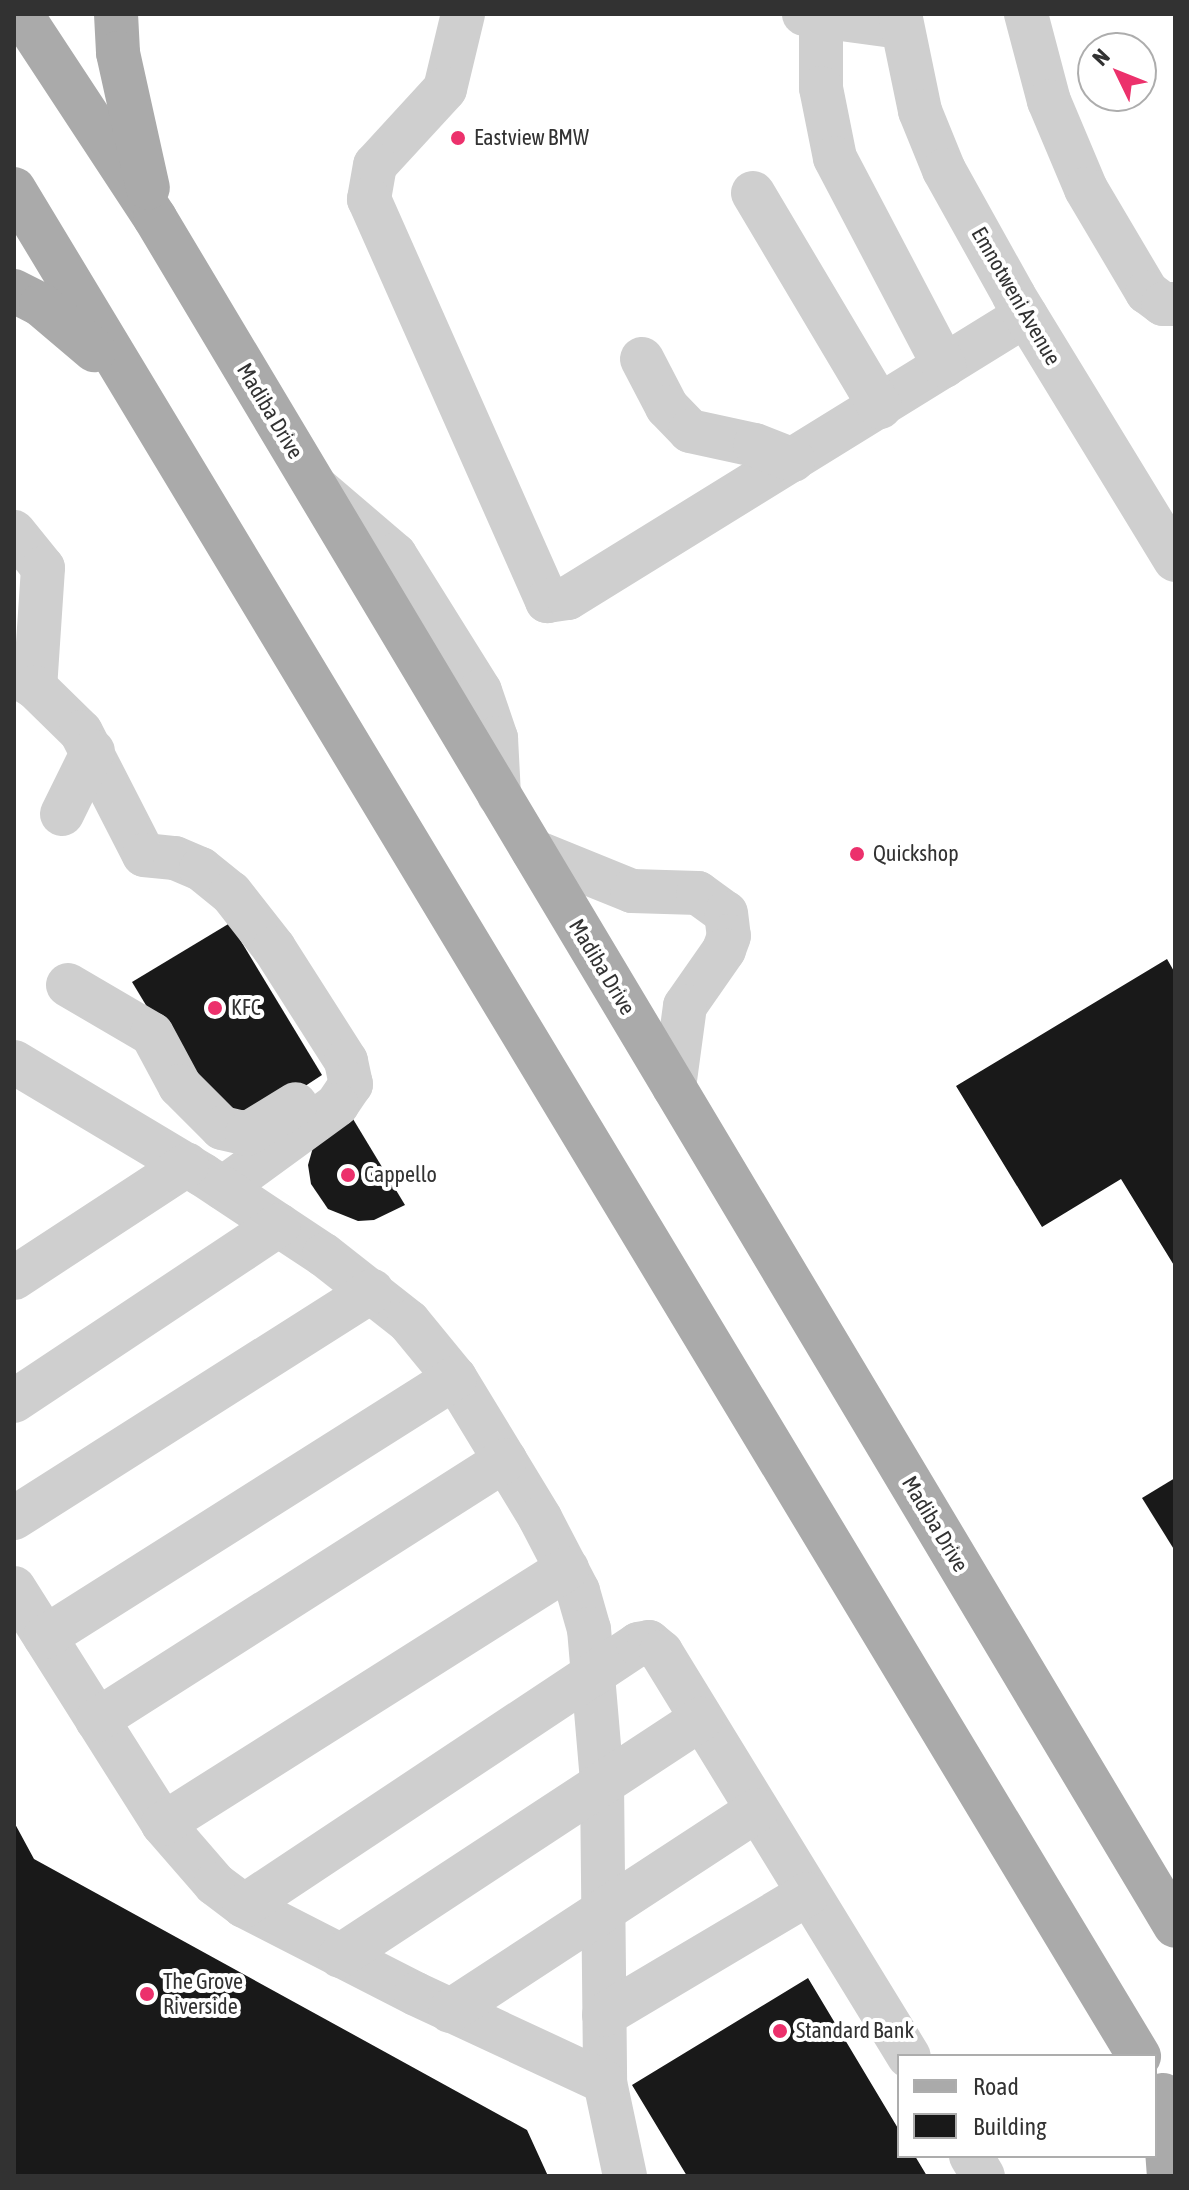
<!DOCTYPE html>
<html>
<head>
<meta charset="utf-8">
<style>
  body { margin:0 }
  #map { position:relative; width:1189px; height:2190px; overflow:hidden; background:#fff; font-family:"Asap Condensed",sans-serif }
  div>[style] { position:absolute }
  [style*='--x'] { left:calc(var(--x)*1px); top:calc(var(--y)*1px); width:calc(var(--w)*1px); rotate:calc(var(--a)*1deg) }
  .building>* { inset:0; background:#191919 }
  .minor>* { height:44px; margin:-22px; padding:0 22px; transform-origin:22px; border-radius:22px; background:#cfcfcf }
  .major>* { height:44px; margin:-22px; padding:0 22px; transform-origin:22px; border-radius:22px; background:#aaa }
  .dots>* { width:22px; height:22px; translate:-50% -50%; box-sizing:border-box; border:4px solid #fff; border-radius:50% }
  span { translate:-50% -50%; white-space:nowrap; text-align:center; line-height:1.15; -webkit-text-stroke:8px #fff; paint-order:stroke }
  .poi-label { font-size:22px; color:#323232 }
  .left { translate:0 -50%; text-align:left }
  .street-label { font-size:22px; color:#323232 }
  .frame { position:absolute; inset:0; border:16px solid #323232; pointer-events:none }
  .legend { position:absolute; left:897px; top:2054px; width:260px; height:104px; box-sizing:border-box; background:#fff; border:2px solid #adadad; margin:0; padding:10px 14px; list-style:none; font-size:24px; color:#323232 }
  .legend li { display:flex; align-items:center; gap:16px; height:40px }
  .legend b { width:40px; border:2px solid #adadad }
  .north { position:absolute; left:1077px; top:32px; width:80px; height:80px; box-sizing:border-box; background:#fff; border:2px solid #adadad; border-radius:50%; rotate:313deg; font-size:22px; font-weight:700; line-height:32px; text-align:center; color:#323232 }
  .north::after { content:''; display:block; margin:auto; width:28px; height:36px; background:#ec316c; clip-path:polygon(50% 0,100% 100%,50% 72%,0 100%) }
</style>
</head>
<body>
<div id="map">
  <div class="building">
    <div style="clip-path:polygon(230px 923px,322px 1075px,267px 1111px,234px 1110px,199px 1093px,132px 982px)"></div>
    <div style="clip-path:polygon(1167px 959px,1175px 973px,1175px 1267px,1121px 1179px,1042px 1227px,956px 1086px)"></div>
    <div style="clip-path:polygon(350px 1114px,405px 1205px,374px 1220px,358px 1221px,328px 1209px,311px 1184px,308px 1165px,316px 1137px)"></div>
    <div style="clip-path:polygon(1175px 1478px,1175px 1551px,1142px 1498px)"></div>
    <div style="clip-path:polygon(14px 1822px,34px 1859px,527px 2130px,548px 2176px,14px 2176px)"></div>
    <div style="clip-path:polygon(808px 1978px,899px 2130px,899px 2156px,915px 2156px,927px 2176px,687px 2176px,632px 2085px)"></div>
  </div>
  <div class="minor">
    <div style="--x:463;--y:14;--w:77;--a:103.5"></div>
    <div style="--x:445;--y:89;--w:103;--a:132.6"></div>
    <div style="--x:375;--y:165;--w:35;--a:100"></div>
    <div style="--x:369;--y:199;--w:440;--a:66.1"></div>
    <div style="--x:547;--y:601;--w:21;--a:-8"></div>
    <div style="--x:568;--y:598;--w:538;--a:-31.71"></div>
    <div style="--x:804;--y:14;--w:99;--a:7.6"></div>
    <div style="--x:900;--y:14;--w:99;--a:78.3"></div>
    <div style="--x:920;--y:111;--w:64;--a:67.9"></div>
    <div style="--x:944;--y:170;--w:144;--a:60.9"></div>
    <div style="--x:1014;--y:296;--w:309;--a:58.6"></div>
    <div style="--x:1026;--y:14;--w:90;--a:75.2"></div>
    <div style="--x:1049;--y:101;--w:95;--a:67.2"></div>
    <div style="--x:1086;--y:189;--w:120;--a:59.4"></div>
    <div style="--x:1147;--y:292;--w:20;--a:37"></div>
    <div style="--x:1163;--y:304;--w:12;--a:0"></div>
    <div style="--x:821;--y:16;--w:72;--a:90"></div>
    <div style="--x:821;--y:88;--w:71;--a:78.7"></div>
    <div style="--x:835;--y:158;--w:235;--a:62.3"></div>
    <div style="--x:753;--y:193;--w:249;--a:59.3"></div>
    <div style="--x:642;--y:359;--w:54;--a:62.5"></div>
    <div style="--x:667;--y:407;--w:33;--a:46"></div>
    <div style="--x:690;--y:431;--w:66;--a:12.2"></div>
    <div style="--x:755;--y:445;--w:41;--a:21.5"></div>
    <div style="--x:319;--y:490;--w:100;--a:40.5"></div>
    <div style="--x:395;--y:555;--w:160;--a:58"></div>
    <div style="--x:480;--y:691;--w:50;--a:71.2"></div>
    <div style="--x:496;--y:738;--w:57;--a:87"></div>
    <div style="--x:14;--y:532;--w:46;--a:51.1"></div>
    <div style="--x:43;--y:568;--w:119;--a:93.8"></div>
    <div style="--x:14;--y:674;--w:25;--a:32"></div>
    <div style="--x:35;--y:687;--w:64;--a:44.4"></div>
    <div style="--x:81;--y:732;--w:138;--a:62.9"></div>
    <div style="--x:144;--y:855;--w:31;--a:6"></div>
    <div style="--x:175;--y:858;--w:28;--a:23"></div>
    <div style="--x:201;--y:869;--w:38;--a:39"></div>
    <div style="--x:231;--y:893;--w:70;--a:52"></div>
    <div style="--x:274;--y:948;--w:134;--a:57.5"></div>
    <div style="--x:346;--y:1061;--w:24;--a:78"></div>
    <div style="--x:351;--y:1084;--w:25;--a:124"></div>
    <div style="--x:337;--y:1105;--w:141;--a:143.9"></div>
    <div style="--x:62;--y:814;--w:70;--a:-63.8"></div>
    <div style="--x:533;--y:851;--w:107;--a:22"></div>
    <div style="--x:632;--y:891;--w:66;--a:1.7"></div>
    <div style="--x:698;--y:893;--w:34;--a:36"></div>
    <div style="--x:726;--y:913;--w:23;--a:83"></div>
    <div style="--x:729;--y:936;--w:15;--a:110"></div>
    <div style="--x:724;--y:950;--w:68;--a:124.9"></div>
    <div style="--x:685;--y:1006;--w:82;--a:97.7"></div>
    <div style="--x:68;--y:985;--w:97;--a:30.3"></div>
    <div style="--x:152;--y:1034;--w:59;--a:61.7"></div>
    <div style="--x:180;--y:1086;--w:59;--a:45"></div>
    <div style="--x:222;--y:1128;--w:26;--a:13"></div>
    <div style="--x:247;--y:1134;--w:57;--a:-31.5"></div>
    <div style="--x:14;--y:1062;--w:220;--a:30.9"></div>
    <div style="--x:203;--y:1175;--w:145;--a:33.5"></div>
    <div style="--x:324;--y:1255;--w:108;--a:38.2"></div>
    <div style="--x:409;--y:1322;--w:72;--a:50.6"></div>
    <div style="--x:455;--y:1378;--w:164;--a:58.7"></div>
    <div style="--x:540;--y:1518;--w:82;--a:62.5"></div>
    <div style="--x:578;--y:1591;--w:40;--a:74"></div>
    <div style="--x:589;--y:1629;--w:154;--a:85.1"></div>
    <div style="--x:602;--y:1782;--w:300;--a:89.4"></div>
    <div style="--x:605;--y:2082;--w:96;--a:78"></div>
    <div style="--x:14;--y:1278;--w:207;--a:-33.2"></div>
    <div style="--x:14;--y:1401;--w:318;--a:-33.6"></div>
    <div style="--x:14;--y:1518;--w:424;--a:-32.4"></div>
    <div style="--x:14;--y:1588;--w:279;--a:57.7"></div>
    <div style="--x:163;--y:1824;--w:79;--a:49.1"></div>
    <div style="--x:215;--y:1884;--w:36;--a:37"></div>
    <div style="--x:244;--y:1906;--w:193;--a:27.1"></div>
    <div style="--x:416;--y:1994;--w:208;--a:25"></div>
    <div style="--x:45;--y:1637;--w:485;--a:-32.3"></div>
    <div style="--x:97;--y:1720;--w:484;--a:-32.5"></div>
    <div style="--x:163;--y:1824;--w:478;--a:-32.3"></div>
    <div style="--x:244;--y:1906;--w:473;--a:-33.6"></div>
    <div style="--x:638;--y:1644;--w:11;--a:-10"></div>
    <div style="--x:649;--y:1642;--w:16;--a:40"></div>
    <div style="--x:661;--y:1652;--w:474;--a:58.5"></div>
    <div style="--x:340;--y:1956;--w:432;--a:-33.3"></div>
    <div style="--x:450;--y:2011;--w:367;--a:-33.2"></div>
    <div style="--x:604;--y:2015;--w:237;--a:-30.7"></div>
    <div style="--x:971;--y:2156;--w:23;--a:59"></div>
  </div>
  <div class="major">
    <div style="--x:21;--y:14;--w:244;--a:56.7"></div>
    <div style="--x:155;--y:218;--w:1989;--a:59.15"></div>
    <div style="--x:116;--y:14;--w:39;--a:87"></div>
    <div style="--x:118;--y:53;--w:138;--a:77.5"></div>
    <div style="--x:14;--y:189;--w:2180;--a:58.93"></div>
    <div style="--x:14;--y:291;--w:30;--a:27"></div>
    <div style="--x:41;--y:305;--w:70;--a:40.3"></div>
    <div style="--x:1163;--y:2095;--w:81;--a:85.8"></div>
  </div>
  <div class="dots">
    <div style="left:458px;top:138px;background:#ec316c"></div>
    <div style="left:857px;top:854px;background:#ec316c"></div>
    <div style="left:215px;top:1008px;background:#ec316c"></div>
    <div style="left:348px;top:1175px;background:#ec316c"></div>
    <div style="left:147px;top:1994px;background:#ec316c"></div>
    <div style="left:780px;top:2031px;background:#ec316c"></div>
  </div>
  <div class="poi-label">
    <span class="left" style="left:474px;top:138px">Eastview BMW</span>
    <span class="left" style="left:873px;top:854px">Quickshop</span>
    <span class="left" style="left:231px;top:1008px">KFC</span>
    <span class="left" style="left:364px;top:1175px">Cappello</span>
    <span class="left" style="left:163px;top:1994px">The Grove<br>Riverside</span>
    <span class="left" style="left:796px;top:2031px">Standard Bank</span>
  </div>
  <div class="street-label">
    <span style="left:1016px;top:296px;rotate:60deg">Emnotweni Avenue</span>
    <span style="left:270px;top:411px;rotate:59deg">Madiba Drive</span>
    <span style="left:602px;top:967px;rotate:59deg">Madiba Drive</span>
    <span style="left:935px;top:1524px;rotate:59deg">Madiba Drive</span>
  </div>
  <div class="frame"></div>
  <ul class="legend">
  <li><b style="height:10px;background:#aaa"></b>Road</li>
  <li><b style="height:22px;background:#191919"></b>Building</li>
  </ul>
  <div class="north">N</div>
</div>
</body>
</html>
